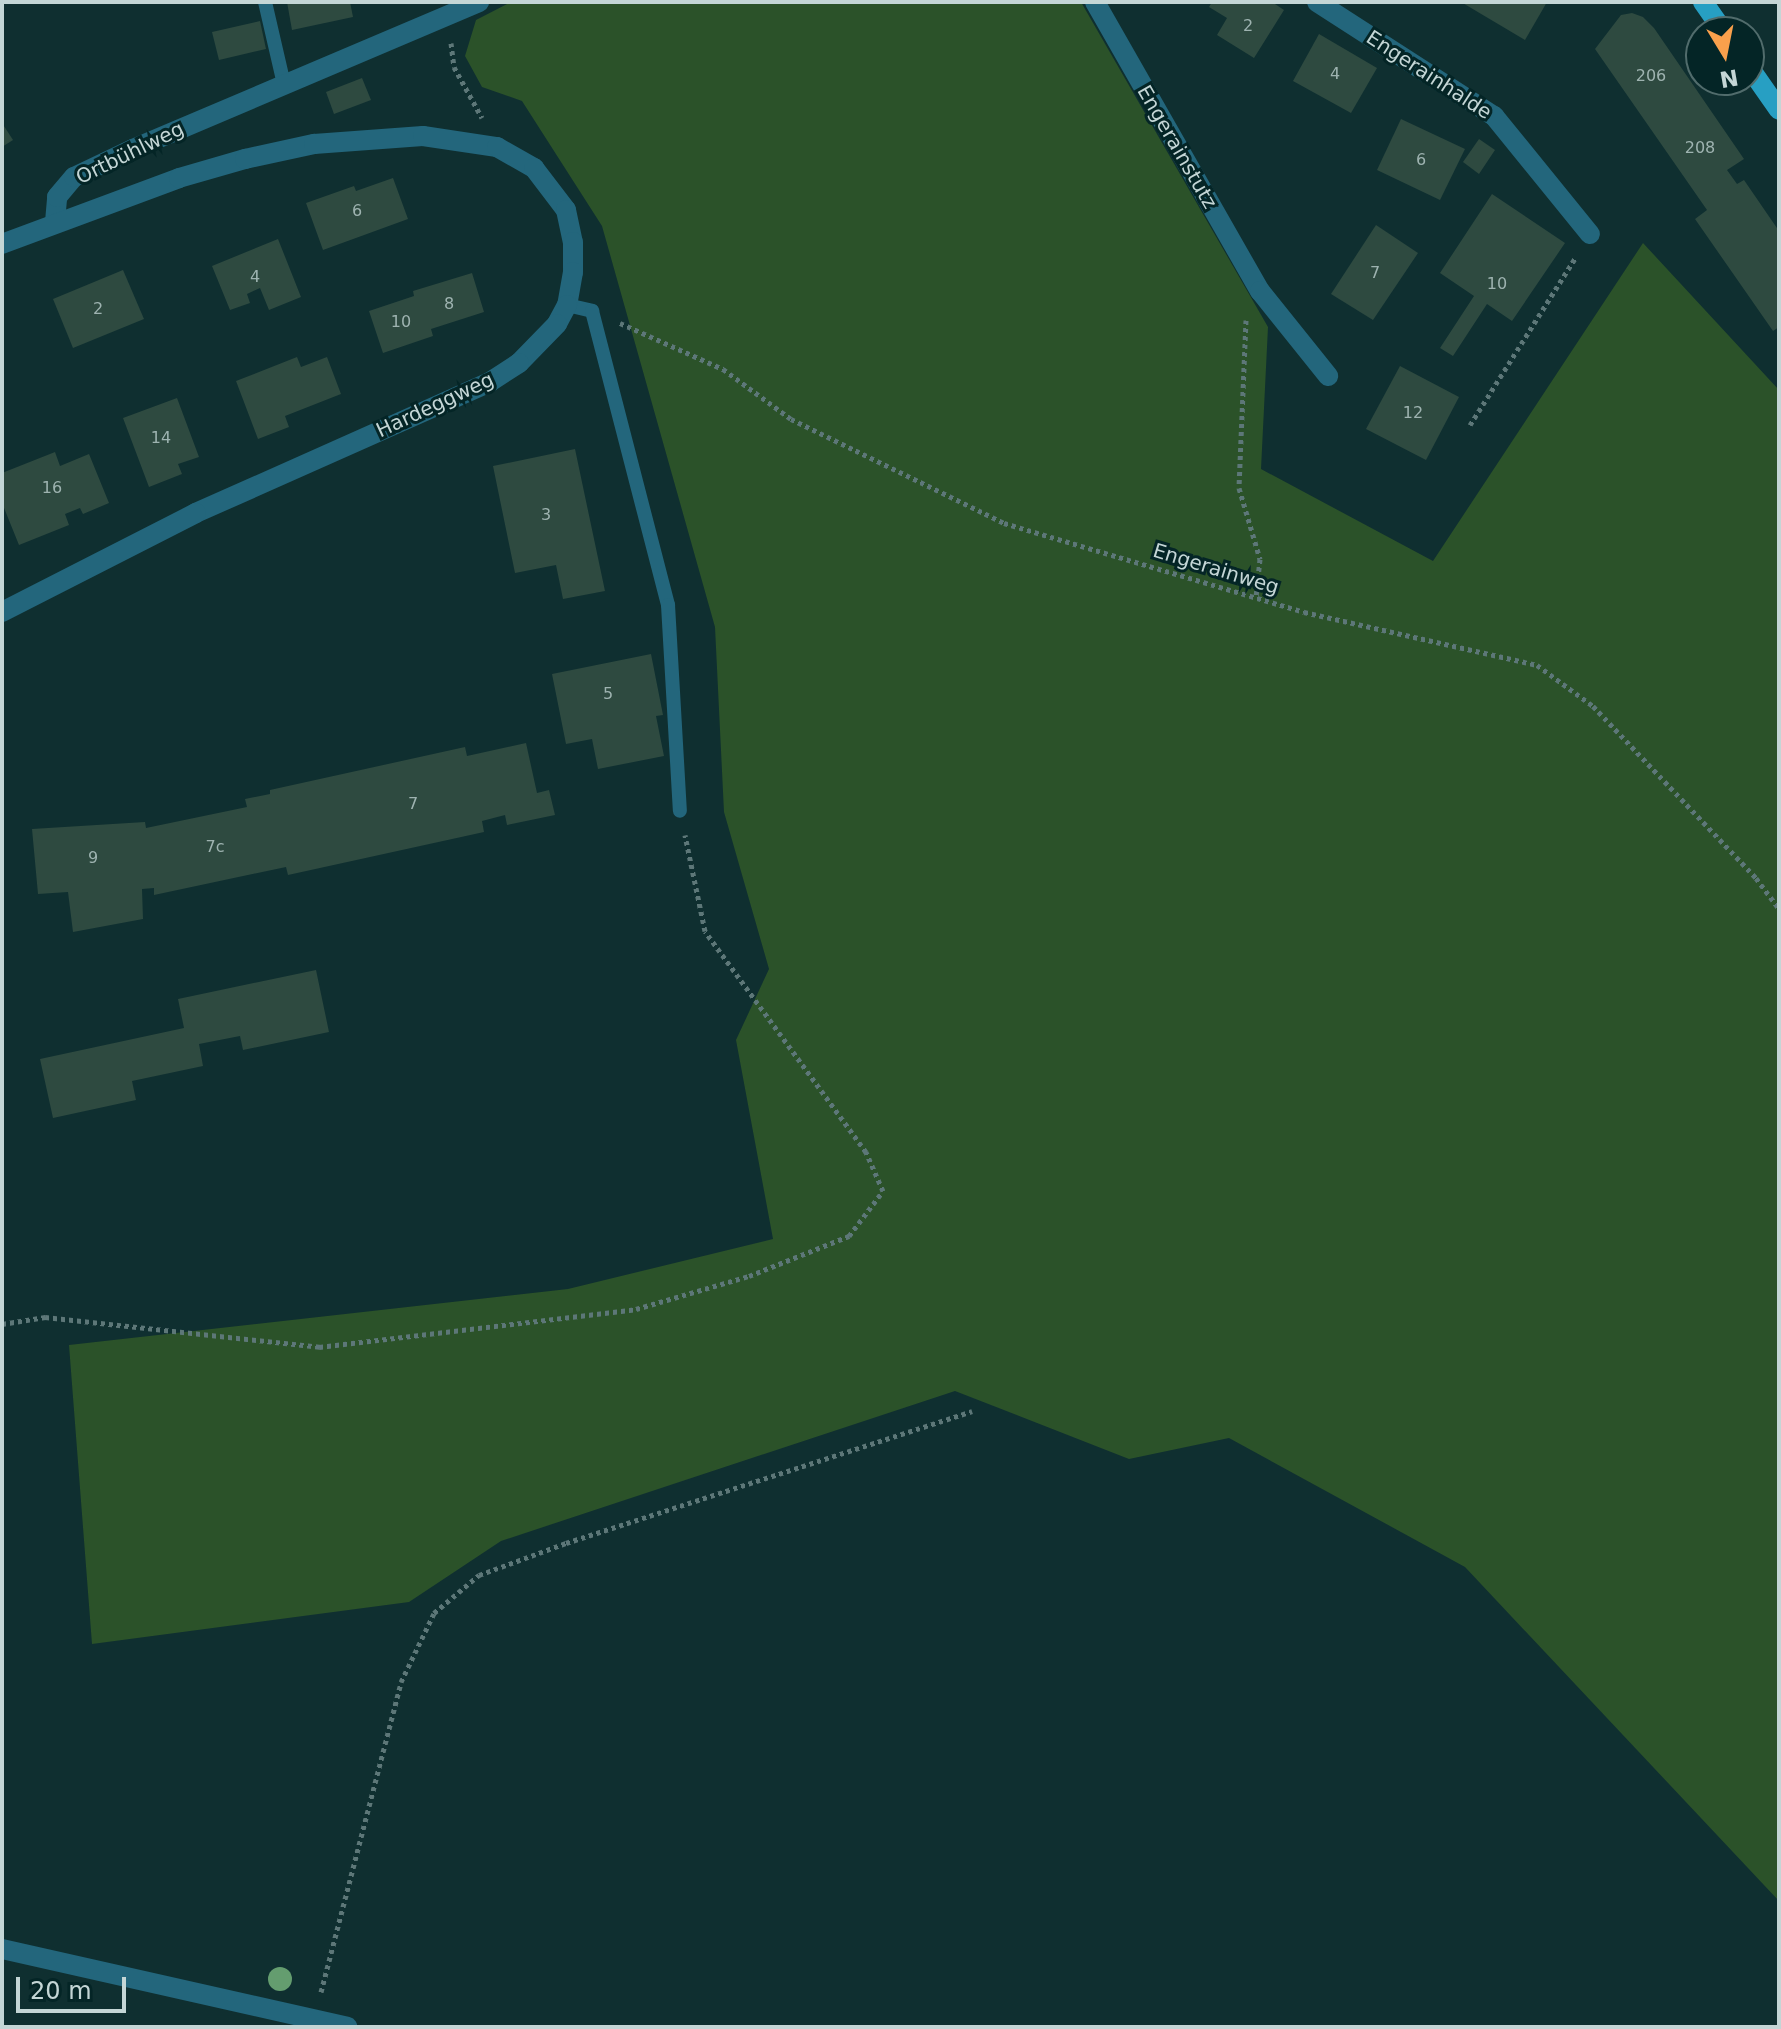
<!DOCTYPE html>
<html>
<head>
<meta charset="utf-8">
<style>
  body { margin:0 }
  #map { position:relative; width:1781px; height:2029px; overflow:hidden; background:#0f2f30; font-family:"DejaVu Sans",sans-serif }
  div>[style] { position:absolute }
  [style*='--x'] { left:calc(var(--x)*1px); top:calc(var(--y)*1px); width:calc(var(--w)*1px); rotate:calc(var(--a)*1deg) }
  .green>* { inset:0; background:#2b5229 }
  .building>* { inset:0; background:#2e4a40 }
  .path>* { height:5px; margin-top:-2.5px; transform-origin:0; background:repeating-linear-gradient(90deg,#5d7778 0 4px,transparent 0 8px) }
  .lane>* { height:14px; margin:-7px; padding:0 7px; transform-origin:7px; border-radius:7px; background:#23667c }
  .street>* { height:20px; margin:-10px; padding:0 10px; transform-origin:10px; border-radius:10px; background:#23667c }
  .primary>* { height:20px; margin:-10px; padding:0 10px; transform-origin:10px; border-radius:10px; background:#279fc3 }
  .trees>* { width:24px; height:24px; margin:-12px; border-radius:50%; background:#649d6f }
  span { translate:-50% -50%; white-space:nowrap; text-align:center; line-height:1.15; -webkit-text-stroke:6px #042526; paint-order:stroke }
  .number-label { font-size:16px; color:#9eb3b0 }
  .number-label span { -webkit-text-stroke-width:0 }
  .street-label { font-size:20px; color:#c4d6d6 }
  .frame { position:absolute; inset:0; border:4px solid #c4d6d6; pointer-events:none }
  .north { position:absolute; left:1685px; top:16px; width:80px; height:80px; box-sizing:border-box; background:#042526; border:2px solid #516c6c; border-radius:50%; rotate:170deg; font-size:22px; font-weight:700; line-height:32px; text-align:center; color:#c4d6d6 }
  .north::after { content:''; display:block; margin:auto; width:28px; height:36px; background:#f9a04c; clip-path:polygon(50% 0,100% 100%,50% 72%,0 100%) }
  .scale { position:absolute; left:16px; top:1977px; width:110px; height:36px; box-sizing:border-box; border:4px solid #c4d6d6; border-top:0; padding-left:10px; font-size:24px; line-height:28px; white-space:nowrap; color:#c4d6d6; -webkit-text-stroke:6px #042526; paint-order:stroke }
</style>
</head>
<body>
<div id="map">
  <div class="green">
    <div style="clip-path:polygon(511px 2px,1081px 2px,1268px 327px,1261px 469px,1433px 561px,1643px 243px,1779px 390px,1779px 1901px,1465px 1567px,1229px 1438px,1129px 1459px,955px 1391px,501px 1541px,409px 1602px,92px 1644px,69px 1345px,568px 1289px,773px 1239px,736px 1040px,769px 969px,724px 812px,715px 627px,602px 226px,522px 101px,482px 87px,465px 56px,476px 20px)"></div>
  </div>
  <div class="building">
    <div style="clip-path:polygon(287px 2px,350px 2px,353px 17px,292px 30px)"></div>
    <div style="clip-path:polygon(1212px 2px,1272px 2px,1284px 10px,1254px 58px,1217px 35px,1227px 18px,1209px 7px)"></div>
    <div style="clip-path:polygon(1461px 2px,1547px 2px,1525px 40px)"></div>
    <div style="clip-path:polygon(1632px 13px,1643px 17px,1654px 28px,1744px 159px,1727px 170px,1737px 184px,1744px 180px,1779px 231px,1779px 327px,1773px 331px,1695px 219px,1707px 210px,1595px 49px,1621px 15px)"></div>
    <div style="clip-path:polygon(260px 21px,266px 49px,219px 60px,212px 32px)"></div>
    <div style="clip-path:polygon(1319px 34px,1377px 68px,1351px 113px,1293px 81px)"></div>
    <div style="clip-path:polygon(362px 78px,371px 100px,334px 114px,326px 92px)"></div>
    <div style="clip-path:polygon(1401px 119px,1465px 149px,1440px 200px,1377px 170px)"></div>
    <div style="clip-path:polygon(2px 123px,13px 140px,2px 147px)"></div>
    <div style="clip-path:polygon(1479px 139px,1495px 150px,1479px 174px,1463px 162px)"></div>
    <div style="clip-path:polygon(393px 178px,408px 219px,323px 250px,306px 203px,354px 186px,356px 191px)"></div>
    <div style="clip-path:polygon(1492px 194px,1565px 243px,1512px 321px,1487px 304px,1453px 356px,1440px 348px,1474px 296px,1440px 273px)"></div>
    <div style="clip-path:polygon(1376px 225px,1418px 253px,1373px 320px,1331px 294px)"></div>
    <div style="clip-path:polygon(278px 239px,301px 297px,269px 310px,260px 288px,247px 294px,250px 303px,230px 310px,212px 266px)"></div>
    <div style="clip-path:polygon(123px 270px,144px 319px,73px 348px,53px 299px)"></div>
    <div style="clip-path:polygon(472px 273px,484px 312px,431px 329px,433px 336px,383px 353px,369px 311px,414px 296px,413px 291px)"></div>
    <div style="clip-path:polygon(297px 357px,301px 367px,327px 357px,341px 394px,285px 416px,289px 427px,258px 439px,236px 381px)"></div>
    <div style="clip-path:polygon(1400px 366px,1459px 397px,1426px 460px,1366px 429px)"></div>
    <div style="clip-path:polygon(177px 398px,199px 457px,178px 464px,182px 474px,149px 487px,123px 418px)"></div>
    <div style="clip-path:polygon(575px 449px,605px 591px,563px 599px,556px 565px,515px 573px,493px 466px)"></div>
    <div style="clip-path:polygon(55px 452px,60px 466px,89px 454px,109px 503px,83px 514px,80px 508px,65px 514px,69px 525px,19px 545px,2px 503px,2px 473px)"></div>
    <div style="clip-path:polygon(651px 654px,663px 715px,656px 716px,664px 756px,598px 769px,592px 739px,566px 744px,552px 674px)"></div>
    <div style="clip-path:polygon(526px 743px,537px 793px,549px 790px,555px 815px,507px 825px,505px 815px,482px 821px,484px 832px,288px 875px,286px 867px,154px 895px,154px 888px,142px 889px,143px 919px,73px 932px,68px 892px,38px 894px,32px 829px,145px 822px,146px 828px,247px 807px,245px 799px,270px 794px,270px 790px,465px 747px,467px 756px)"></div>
    <div style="clip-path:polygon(316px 970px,329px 1032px,243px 1050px,240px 1036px,199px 1044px,203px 1066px,132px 1081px,136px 1100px,53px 1118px,40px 1059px,184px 1028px,178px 999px)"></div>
  </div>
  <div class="path">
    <div style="--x:451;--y:43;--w:24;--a:83"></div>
    <div style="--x:454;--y:67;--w:58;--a:61.2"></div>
    <div style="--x:1246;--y:320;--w:168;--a:92.4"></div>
    <div style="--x:1239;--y:488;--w:74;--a:73.5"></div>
    <div style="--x:1260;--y:559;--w:39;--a:96"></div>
    <div style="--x:620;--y:323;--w:113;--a:24.1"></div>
    <div style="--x:723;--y:369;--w:84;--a:36.3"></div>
    <div style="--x:791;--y:419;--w:237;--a:26"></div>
    <div style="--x:1004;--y:523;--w:313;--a:16.5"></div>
    <div style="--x:1304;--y:612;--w:239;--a:12.8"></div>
    <div style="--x:1537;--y:665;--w:69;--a:36.2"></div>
    <div style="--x:1593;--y:706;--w:237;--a:46.5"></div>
    <div style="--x:1756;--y:878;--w:39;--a:53"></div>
    <div style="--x:1470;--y:425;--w:197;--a:-57.8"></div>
    <div style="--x:2;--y:1324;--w:44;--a:-9.2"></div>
    <div style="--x:45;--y:1317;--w:276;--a:6.2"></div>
    <div style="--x:319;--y:1347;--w:319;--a:-6.8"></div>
    <div style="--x:636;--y:1309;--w:118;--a:-16.3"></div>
    <div style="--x:749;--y:1276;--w:108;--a:-21.8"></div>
    <div style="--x:849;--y:1236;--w:56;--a:-52.9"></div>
    <div style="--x:883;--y:1191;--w:43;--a:-113.6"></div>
    <div style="--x:866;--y:1152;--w:273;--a:-126.1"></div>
    <div style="--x:705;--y:931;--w:98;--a:-101.8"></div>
    <div style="--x:321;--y:1992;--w:320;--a:-75.5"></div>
    <div style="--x:401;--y:1682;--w:76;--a:-64.4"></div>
    <div style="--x:434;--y:1613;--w:59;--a:-40.2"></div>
    <div style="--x:479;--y:1575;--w:93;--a:-20.2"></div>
    <div style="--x:566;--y:1543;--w:427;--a:-18"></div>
  </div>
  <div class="lane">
    <div style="--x:265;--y:2;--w:84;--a:77"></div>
    <div style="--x:567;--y:305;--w:26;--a:13"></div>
    <div style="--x:592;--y:311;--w:304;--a:75.5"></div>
    <div style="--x:668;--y:605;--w:206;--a:86.7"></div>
  </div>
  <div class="street">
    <div style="--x:1095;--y:2;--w:333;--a:60.3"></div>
    <div style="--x:1260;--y:291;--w:109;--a:51.3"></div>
    <div style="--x:1317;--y:2;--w:211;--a:32.8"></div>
    <div style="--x:1494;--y:116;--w:152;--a:50.9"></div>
    <div style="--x:55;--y:222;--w:25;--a:-85"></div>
    <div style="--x:57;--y:197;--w:26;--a:-50"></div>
    <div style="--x:74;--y:177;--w:65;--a:-25.4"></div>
    <div style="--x:133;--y:149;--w:376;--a:-23"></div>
    <div style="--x:2;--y:244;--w:189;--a:-20.4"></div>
    <div style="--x:179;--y:178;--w:69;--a:-16.1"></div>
    <div style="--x:245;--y:159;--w:71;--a:-12.3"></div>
    <div style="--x:314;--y:144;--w:109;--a:-4.2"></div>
    <div style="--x:423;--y:136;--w:75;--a:8.5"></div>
    <div style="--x:497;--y:147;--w:43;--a:29.6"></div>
    <div style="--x:534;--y:168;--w:53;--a:52.7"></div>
    <div style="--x:566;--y:210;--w:33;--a:78"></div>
    <div style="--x:573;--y:242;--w:30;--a:90"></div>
    <div style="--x:573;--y:272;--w:34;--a:100"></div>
    <div style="--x:567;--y:305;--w:21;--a:118"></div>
    <div style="--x:557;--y:324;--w:54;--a:134.3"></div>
    <div style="--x:519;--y:363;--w:35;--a:147"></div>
    <div style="--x:490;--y:382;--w:322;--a:156"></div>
    <div style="--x:196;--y:513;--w:218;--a:153"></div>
    <div style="--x:2;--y:1949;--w:354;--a:12.7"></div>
  </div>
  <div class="primary">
    <div style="--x:1703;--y:2;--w:37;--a:55"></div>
    <div style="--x:1749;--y:67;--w:52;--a:55.1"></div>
  </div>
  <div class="trees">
    <div style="left:280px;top:1979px"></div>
  </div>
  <div class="number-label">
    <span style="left:1248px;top:26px">2</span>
    <span style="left:1335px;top:74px">4</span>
    <span style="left:1651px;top:76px">206</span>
    <span style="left:1700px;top:148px">208</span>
    <span style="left:1421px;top:160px">6</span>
    <span style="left:357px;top:211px">6</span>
    <span style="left:1375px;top:273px">7</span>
    <span style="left:255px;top:277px">4</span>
    <span style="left:1497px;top:284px">10</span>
    <span style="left:449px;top:304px">8</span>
    <span style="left:98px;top:309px">2</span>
    <span style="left:401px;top:322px">10</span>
    <span style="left:1413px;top:413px">12</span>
    <span style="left:161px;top:438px">14</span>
    <span style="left:52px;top:488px">16</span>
    <span style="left:546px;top:515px">3</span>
    <span style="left:608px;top:694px">5</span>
    <span style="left:413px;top:804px">7</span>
    <span style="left:215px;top:847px">7c</span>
    <span style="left:93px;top:858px">9</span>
  </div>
  <div class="street-label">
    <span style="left:1429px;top:75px;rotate:33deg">Engerainhalde</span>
    <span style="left:1177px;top:147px;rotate:60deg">Engerainstutz</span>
    <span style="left:130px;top:153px;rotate:-26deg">Ortbühlweg</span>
    <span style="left:435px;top:405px;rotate:-25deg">Hardeggweg</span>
    <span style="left:1216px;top:569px;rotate:17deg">Engerainweg</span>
  </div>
  <div class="frame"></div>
  <div class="north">N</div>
  <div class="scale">20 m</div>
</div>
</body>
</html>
